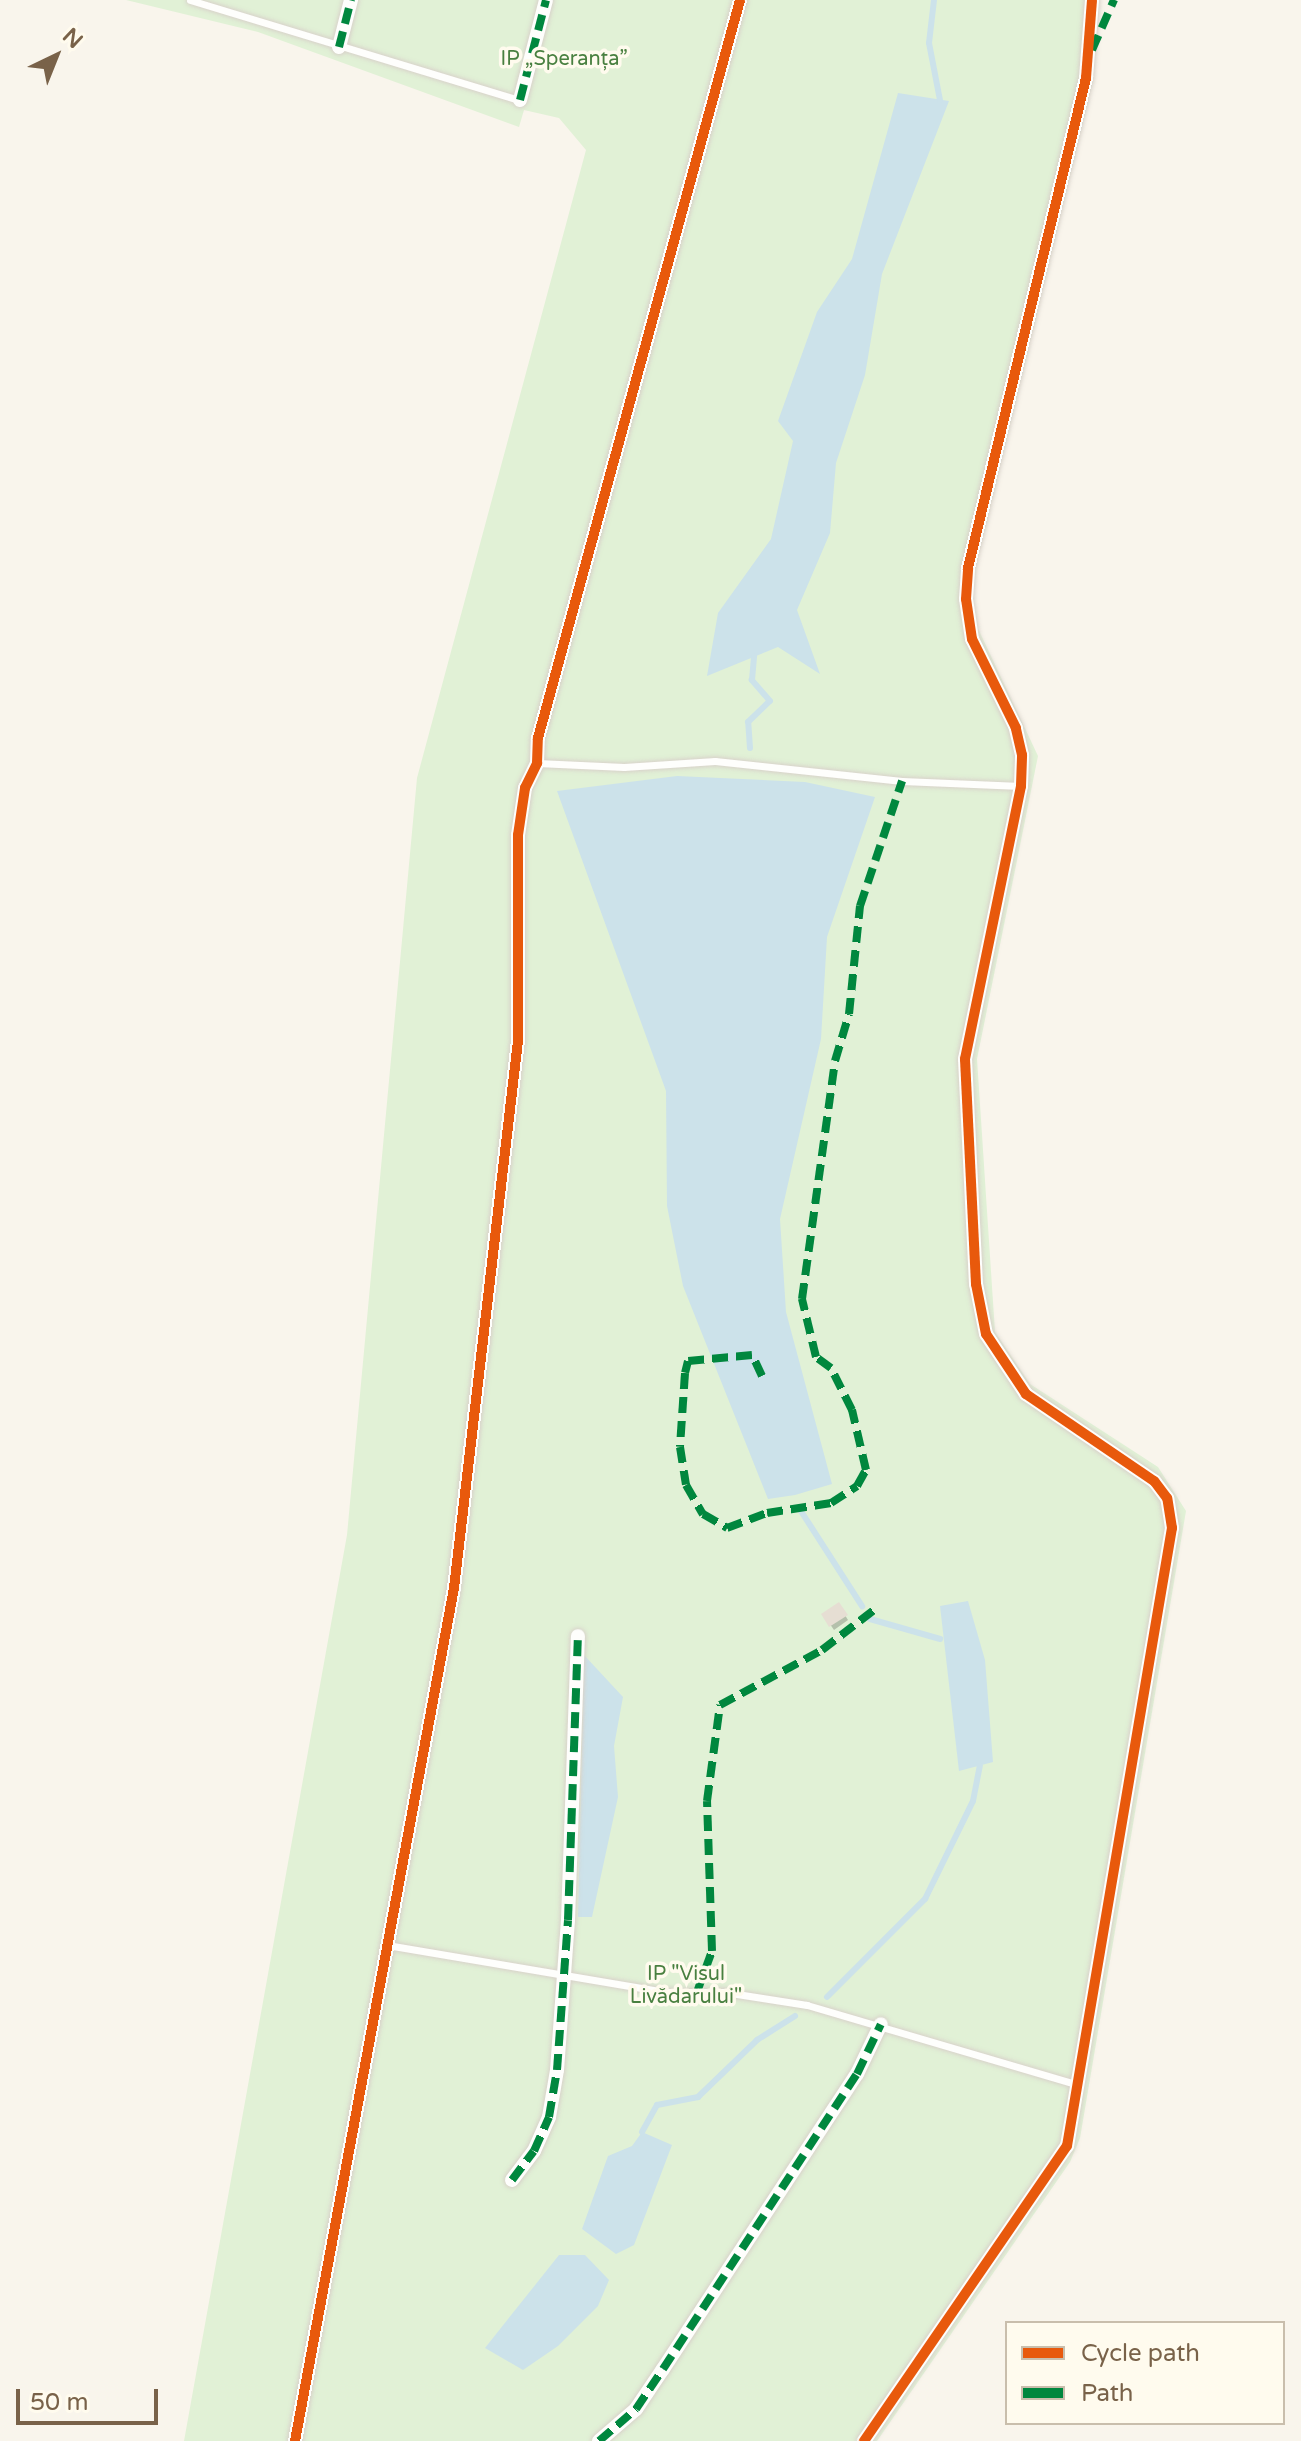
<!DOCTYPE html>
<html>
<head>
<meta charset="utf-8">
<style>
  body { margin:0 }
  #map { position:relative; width:1301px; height:2441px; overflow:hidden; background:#f9f5ec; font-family:"Varela Round",sans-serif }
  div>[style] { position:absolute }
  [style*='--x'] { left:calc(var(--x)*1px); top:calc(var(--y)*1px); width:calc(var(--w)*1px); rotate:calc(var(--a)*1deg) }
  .green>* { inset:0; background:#e1f1d6 }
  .water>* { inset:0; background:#cce2ea }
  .shadow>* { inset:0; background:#0003 }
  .stream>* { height:6px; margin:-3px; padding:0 3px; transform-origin:3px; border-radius:3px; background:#cce2ea }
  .building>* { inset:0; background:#e6ded3 }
  .roads { filter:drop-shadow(0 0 2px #d8d2ca) drop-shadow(0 0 2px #d8d2ca) }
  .service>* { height:7px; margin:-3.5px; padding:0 3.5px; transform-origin:3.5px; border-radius:3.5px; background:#fefefc }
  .minor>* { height:14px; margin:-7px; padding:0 7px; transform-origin:7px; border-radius:7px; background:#fefefc }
  .quiet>* { height:8px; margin-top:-4px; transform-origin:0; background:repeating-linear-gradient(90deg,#00873e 0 16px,transparent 0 24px) }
  .cycleway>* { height:10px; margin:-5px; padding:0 5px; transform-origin:5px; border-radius:5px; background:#e8590c }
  span { translate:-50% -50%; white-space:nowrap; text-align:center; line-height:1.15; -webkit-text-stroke:7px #fffbee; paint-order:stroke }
  .park-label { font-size:20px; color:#498040 }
  .legend { position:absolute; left:1005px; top:2321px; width:280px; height:104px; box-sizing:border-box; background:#fffbee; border:2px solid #c9beac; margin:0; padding:10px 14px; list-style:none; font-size:24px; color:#796249 }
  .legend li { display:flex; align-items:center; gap:16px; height:40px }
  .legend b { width:40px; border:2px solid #c9beac }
  .north { position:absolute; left:16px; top:16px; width:80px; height:80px; -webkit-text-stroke:6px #fffbee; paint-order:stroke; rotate:43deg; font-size:22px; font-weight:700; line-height:32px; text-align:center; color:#796249 }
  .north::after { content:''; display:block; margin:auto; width:28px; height:36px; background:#796249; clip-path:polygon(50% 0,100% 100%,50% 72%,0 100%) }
  .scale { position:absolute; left:16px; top:2389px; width:142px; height:36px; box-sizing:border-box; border:4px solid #796249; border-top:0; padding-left:10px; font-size:24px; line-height:28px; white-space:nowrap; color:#796249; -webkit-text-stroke:6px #fffbee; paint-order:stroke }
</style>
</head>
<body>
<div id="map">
  <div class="green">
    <div style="clip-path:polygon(126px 0,1099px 0,1093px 80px,973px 578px,974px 620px,1038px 756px,977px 1059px,995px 1332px,1030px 1384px,1158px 1467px,1186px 1511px,1080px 2138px,1070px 2162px,877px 2441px,184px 2441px,347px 1535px,417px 778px,586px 150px,559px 118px,524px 110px,519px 127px,258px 32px)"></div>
  </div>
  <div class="water">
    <div style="clip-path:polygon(898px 93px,949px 101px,882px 274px,865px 375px,836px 463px,830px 533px,797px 610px,820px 674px,778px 647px,707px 676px,718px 613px,771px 539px,793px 441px,778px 421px,817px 312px,852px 259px)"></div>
    <div style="clip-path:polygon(677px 776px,805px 782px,875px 797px,827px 937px,821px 1039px,780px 1219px,786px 1312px,832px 1484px,795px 1495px,768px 1499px,683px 1286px,667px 1206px,666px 1091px,557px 791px)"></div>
    <div style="clip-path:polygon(968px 1601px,985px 1660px,993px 1762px,959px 1771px,940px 1606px)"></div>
    <div style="clip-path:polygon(584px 1655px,623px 1697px,614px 1746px,618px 1797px,592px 1917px,578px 1917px)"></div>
    <div style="clip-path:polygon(642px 2132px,672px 2145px,634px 2245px,616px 2254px,582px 2229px,608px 2156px,632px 2146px)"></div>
    <div style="clip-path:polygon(559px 2255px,585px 2255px,609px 2280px,598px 2306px,558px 2346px,523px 2370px,485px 2348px)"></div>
  </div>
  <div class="shadow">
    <div style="clip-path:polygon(838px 1604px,848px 1620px,834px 1630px,823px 1614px)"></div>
  </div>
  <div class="stream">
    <div style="--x:934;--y:0;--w:43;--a:96.6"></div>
    <div style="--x:929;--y:43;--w:58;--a:79.1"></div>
    <div style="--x:750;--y:748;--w:26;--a:-94"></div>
    <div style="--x:748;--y:722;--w:30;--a:-44"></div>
    <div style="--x:770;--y:701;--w:28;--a:-131"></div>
    <div style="--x:752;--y:680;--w:24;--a:-85"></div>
    <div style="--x:799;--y:1508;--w:117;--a:57.3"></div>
    <div style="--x:870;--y:1619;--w:73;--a:15.9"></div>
    <div style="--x:827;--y:1997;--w:139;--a:-45"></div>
    <div style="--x:925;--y:1899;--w:109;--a:-63.9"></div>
    <div style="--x:973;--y:1801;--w:36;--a:-79"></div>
    <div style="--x:642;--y:2132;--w:31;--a:-61"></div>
    <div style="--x:657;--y:2105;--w:42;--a:-11"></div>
    <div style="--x:698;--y:2097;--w:82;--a:-44"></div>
    <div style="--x:757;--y:2040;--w:45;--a:-32.3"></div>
  </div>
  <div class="building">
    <div style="clip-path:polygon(839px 1602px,848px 1615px,829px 1627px,821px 1614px)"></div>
  </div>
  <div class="roads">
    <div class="service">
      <div style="--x:190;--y:0;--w:345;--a:16.9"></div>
      <div style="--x:537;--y:763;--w:87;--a:2.6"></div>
      <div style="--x:624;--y:767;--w:91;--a:-3.8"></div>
      <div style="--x:715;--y:761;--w:188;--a:6.1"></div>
      <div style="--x:902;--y:781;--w:119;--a:2.4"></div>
      <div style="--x:387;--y:1945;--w:282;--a:9.6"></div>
      <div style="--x:665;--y:1992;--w:59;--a:0"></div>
      <div style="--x:724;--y:1992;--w:84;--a:8.9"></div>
      <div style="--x:807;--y:2005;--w:283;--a:16.4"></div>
    </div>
    <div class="minor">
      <div style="--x:339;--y:47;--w:49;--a:-75.7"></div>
      <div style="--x:520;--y:100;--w:103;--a:-75.4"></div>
      <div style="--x:512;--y:2180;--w:36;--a:-53"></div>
      <div style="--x:534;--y:2151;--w:37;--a:-66"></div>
      <div style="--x:549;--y:2117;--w:48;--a:-80.3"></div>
      <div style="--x:557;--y:2070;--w:150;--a:-85.8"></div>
      <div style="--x:568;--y:1920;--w:284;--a:-88"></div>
      <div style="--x:295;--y:2441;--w:868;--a:-79.44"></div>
      <div style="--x:454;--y:1588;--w:551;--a:-83.33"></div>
      <div style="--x:518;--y:1041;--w:206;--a:-90"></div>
      <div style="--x:518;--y:835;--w:48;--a:-81.5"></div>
      <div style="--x:525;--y:788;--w:28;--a:-64"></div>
      <div style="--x:537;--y:763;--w:25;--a:-88"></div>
      <div style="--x:538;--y:738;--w:765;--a:-74.69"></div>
      <div style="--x:599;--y:2441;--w:49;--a:-40.9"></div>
      <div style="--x:636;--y:2409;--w:48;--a:-56"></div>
      <div style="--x:663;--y:2369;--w:353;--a:-56.7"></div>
      <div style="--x:857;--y:2074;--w:55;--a:-64.4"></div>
      <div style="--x:864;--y:2441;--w:358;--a:-55.5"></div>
      <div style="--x:1067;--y:2146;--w:627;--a:-80.36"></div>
      <div style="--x:1172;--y:1528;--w:30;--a:-99"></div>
      <div style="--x:1167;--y:1498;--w:21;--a:-127"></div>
      <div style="--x:1154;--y:1481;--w:155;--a:-145.8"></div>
      <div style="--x:1026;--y:1394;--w:72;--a:-123.7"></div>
      <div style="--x:986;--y:1334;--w:51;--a:-101.3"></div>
      <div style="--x:976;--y:1284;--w:225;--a:-92.8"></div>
      <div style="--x:965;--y:1059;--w:279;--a:-78.4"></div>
      <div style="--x:1021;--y:786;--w:31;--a:-88"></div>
      <div style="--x:1022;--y:755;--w:28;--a:-103"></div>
      <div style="--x:1016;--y:728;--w:99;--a:-116.3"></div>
      <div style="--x:972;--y:639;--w:40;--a:-98.5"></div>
      <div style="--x:966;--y:599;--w:31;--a:-86"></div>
      <div style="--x:968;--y:568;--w:504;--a:-76.46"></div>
      <div style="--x:1086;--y:78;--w:78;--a:-85.6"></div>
    </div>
  </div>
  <div class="quiet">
    <div style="--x:339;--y:47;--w:49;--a:-75.7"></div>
    <div style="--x:1092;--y:50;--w:55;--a:-66.3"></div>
    <div style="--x:520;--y:100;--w:103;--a:-75.4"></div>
    <div style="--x:762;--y:1376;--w:23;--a:-115"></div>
    <div style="--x:752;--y:1355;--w:64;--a:174.6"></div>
    <div style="--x:688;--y:1361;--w:12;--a:104"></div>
    <div style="--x:685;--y:1373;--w:74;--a:93.9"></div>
    <div style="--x:680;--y:1447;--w:38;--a:81"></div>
    <div style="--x:686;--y:1485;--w:34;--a:60"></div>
    <div style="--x:703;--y:1514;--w:28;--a:30"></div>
    <div style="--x:727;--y:1528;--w:43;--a:-20.6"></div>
    <div style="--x:767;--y:1513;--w:65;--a:-8.9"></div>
    <div style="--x:831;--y:1503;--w:31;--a:-33"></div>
    <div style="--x:857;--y:1486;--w:18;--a:-61"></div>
    <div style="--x:866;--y:1470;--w:62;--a:-103.1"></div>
    <div style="--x:852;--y:1410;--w:47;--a:-116.6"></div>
    <div style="--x:831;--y:1368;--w:19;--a:-144"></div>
    <div style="--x:816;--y:1357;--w:60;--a:-103.6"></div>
    <div style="--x:802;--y:1299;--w:240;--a:-82.1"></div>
    <div style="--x:835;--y:1061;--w:49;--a:-73.4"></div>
    <div style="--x:849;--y:1014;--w:109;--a:-84.2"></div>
    <div style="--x:860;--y:906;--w:132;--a:-71.4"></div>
    <div style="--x:697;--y:1992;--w:44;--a:-69.9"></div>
    <div style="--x:712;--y:1951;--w:150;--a:-91.9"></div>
    <div style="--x:707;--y:1801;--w:97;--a:-82.3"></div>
    <div style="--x:720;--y:1705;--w:116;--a:-28.3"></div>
    <div style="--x:822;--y:1650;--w:66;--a:-37.6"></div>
    <div style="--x:512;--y:2180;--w:36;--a:-53"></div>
    <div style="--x:534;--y:2151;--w:37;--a:-66"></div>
    <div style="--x:549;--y:2117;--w:48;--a:-80.3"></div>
    <div style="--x:557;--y:2070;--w:150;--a:-85.8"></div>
    <div style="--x:568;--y:1920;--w:284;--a:-88"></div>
    <div style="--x:599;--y:2441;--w:49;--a:-40.9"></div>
    <div style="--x:636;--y:2409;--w:48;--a:-56"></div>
    <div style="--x:663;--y:2369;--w:353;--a:-56.7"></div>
    <div style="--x:857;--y:2074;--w:55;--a:-64.4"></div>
  </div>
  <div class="cycleway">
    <div style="--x:295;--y:2441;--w:868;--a:-79.44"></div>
    <div style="--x:454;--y:1588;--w:551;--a:-83.33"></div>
    <div style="--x:518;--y:1041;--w:206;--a:-90"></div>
    <div style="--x:518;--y:835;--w:48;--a:-81.5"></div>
    <div style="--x:525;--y:788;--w:28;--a:-64"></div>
    <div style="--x:537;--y:763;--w:25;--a:-88"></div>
    <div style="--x:538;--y:738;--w:765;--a:-74.69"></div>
    <div style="--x:864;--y:2441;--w:358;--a:-55.5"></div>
    <div style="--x:1067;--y:2146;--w:627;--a:-80.36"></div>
    <div style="--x:1172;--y:1528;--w:30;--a:-99"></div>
    <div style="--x:1167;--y:1498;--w:21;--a:-127"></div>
    <div style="--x:1154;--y:1481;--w:155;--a:-145.8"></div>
    <div style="--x:1026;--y:1394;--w:72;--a:-123.7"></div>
    <div style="--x:986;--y:1334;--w:51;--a:-101.3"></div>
    <div style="--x:976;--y:1284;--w:225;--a:-92.8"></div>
    <div style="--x:965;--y:1059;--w:279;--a:-78.4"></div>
    <div style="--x:1021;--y:786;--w:31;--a:-88"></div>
    <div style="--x:1022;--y:755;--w:28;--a:-103"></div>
    <div style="--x:1016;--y:728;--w:99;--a:-116.3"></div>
    <div style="--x:972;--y:639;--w:40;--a:-98.5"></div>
    <div style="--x:966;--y:599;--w:31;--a:-86"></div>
    <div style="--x:968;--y:568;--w:504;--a:-76.46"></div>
    <div style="--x:1086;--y:78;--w:78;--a:-85.6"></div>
  </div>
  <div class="park-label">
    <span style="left:564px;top:59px">IP „Speranța”</span>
    <span style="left:686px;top:1986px">IP "Visul<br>Livădarului"</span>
  </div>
  <ul class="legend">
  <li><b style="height:10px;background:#e8590c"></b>Cycle path</li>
  <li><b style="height:10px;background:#00873e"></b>Path</li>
  </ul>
  <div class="north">N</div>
  <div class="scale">50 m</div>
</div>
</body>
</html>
